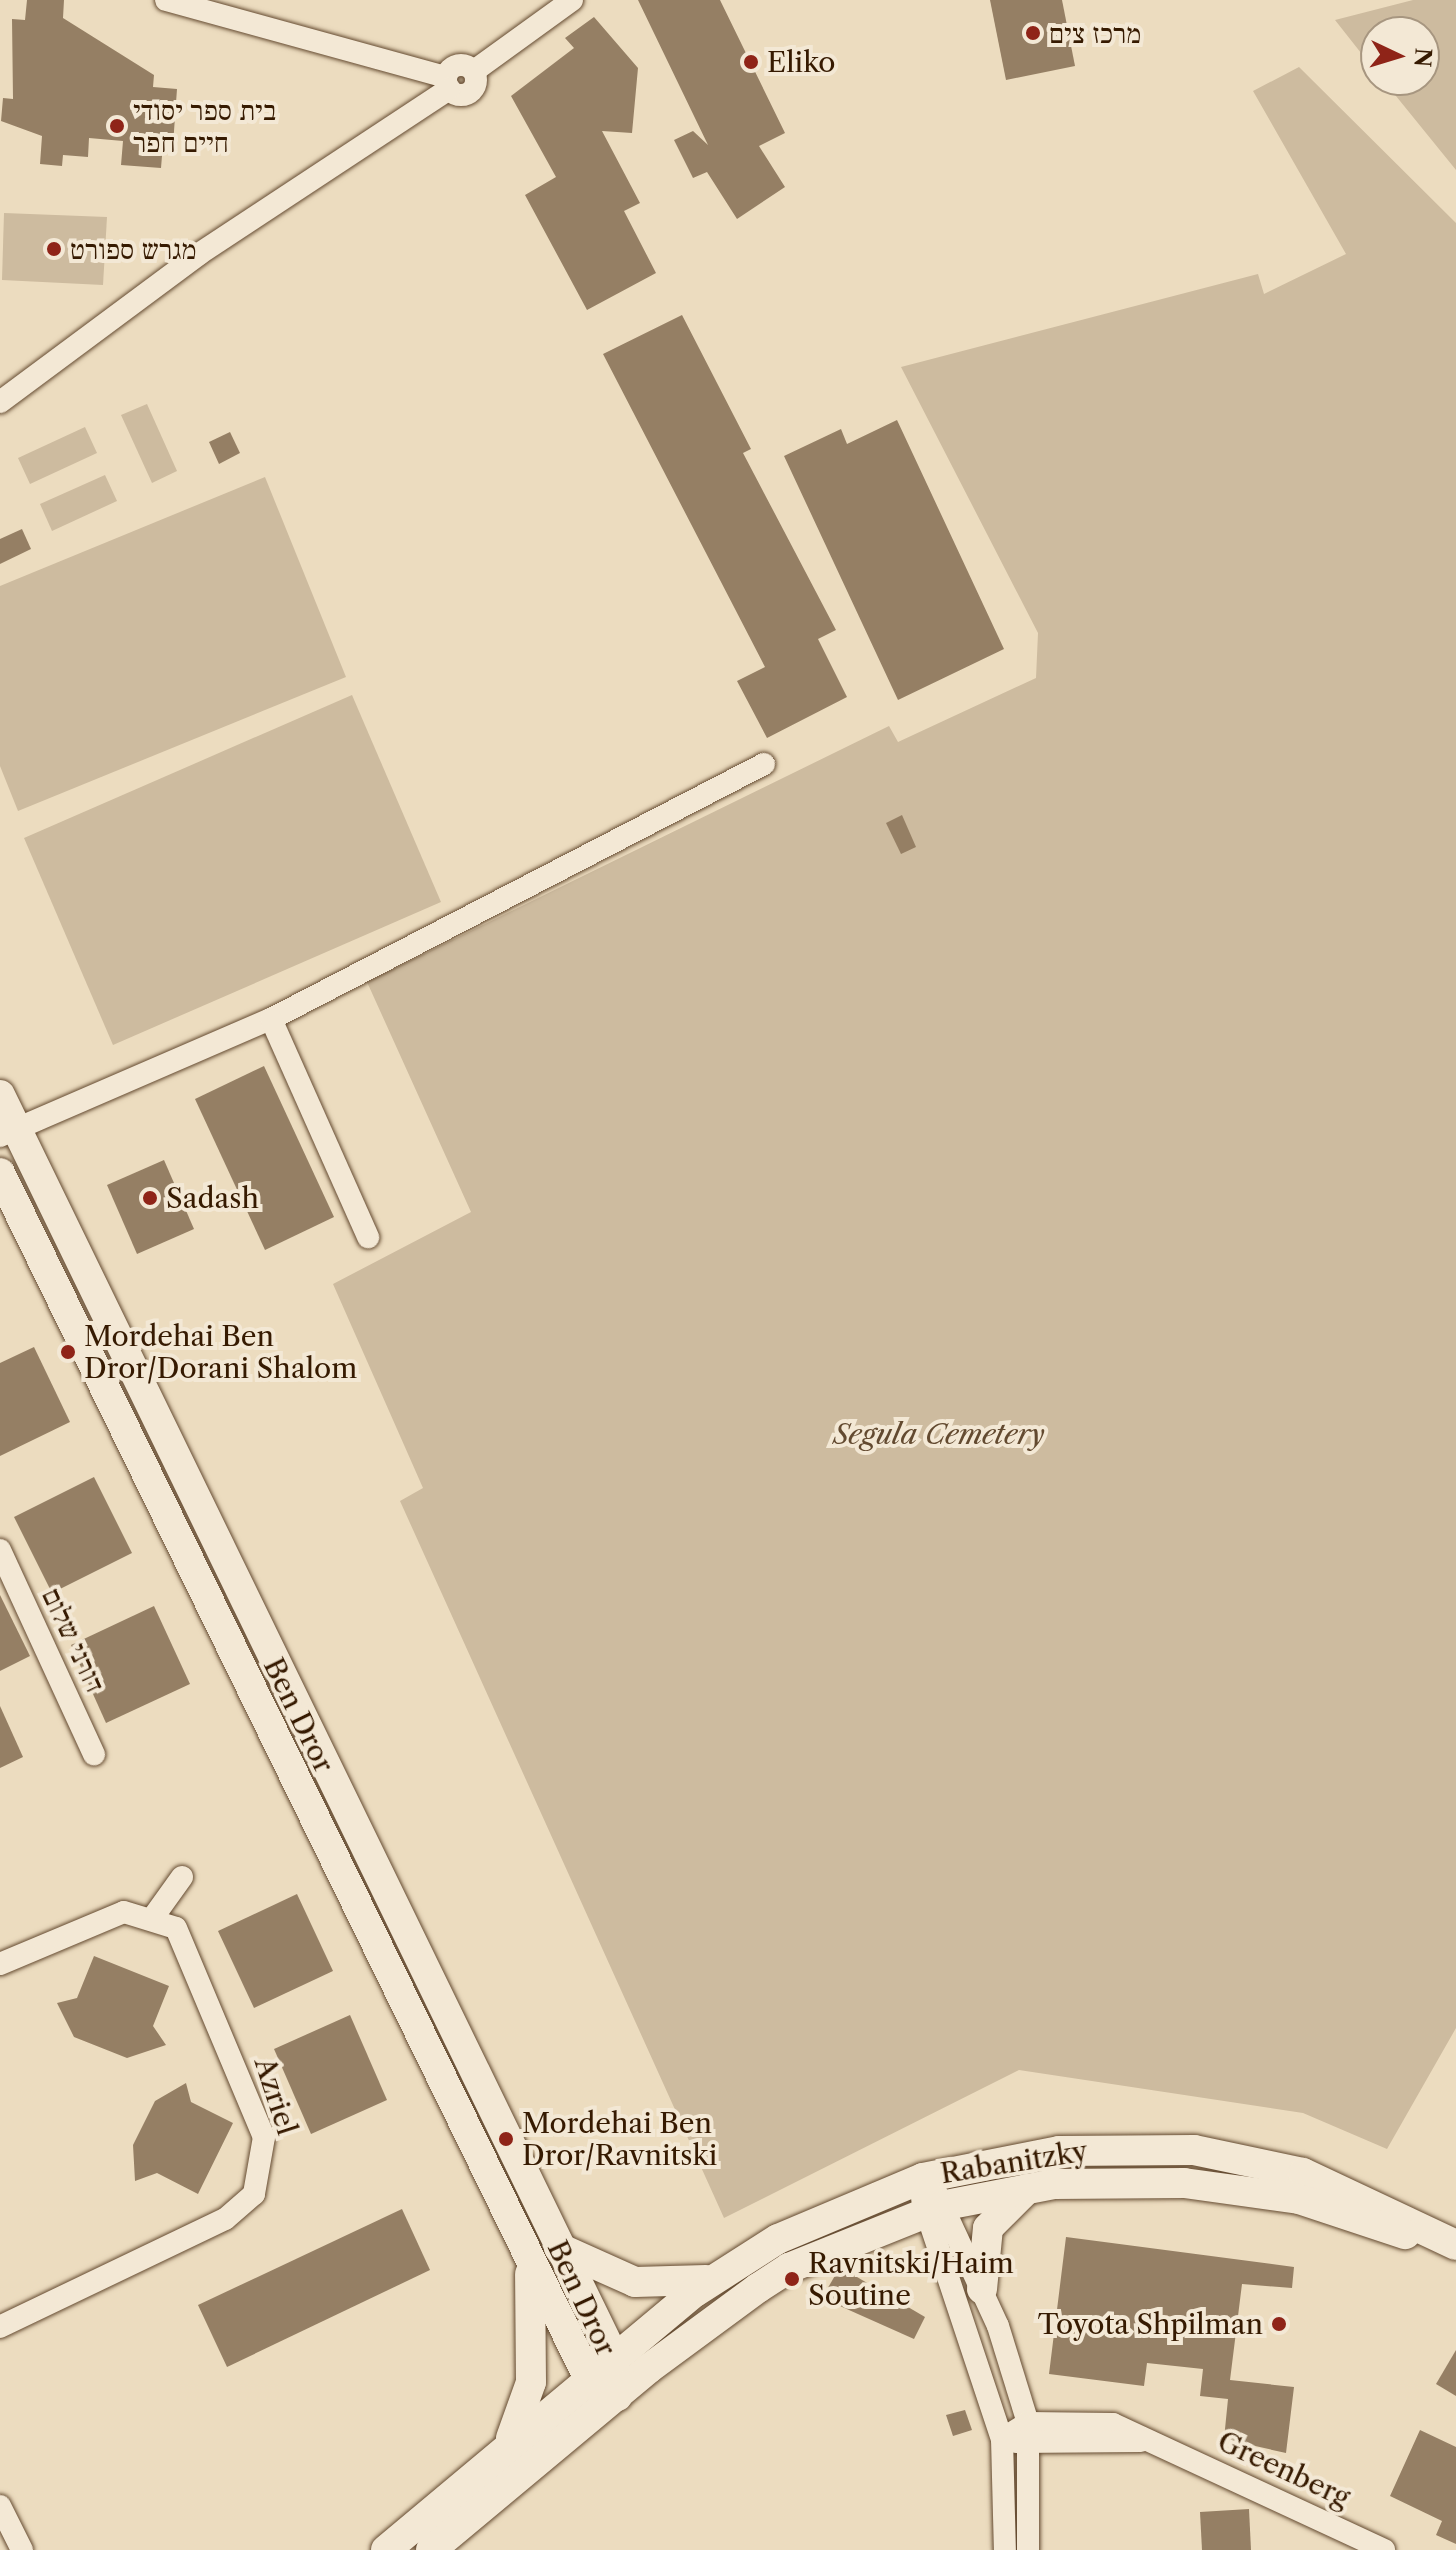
<!DOCTYPE html>
<html>
<head>
<meta charset="utf-8">
<style>
  body { margin:0 }
  #map { position:relative; width:1456px; height:2550px; overflow:hidden; background:#ecdcbf; font-family:"Libre Caslon Text","Frank Ruhl Libre",serif }
  div>[style] { position:absolute }
  [style*='--x'] { left:calc(var(--x)*1px); top:calc(var(--y)*1px); width:calc(var(--w)*1px); rotate:calc(var(--a)*1deg) }
  .green>* { inset:0; background:#cdbb9f }
  .building>* { inset:0; background:#957f64 }
  .roads { filter:drop-shadow(0 0 2px #644a30) drop-shadow(0 0 2px #644a30) }
  .street>* { height:22px; margin:-11px; padding:0 11px; transform-origin:11px; border-radius:11px; background:#f3e8d5 }
  .street>.ring { margin:-11px; padding:0; box-sizing:content-box; background:none; border:22px solid #f3e8d5; border-radius:50% }
  .secondary>* { height:30px; margin:-15px; padding:0 15px; transform-origin:15px; border-radius:15px; background:#f3e8d5 }
  .dots>* { width:22px; height:22px; translate:-50% -50%; box-sizing:border-box; border:4px solid #f3e8d5; border-radius:50% }
  span { translate:-50% -50%; white-space:nowrap; text-align:center; line-height:1.15; -webkit-text-stroke:8px #f3e8d5; paint-order:stroke }
  .poi-label { font-size:28px; color:#361a01 }
  .left { translate:0 -50%; text-align:left }
  .right { translate:-100% -50%; text-align:right }
  .park-label { font-size:28px; color:#634a30; font-style:italic }
  .street-label { font-size:28px; color:#361a01 }
  .north { position:absolute; left:1360px; top:16px; width:80px; height:80px; box-sizing:border-box; background:#f3e8d5; border:2px solid #a79680; border-radius:50%; rotate:94deg; font-size:22px; font-weight:700; line-height:32px; text-align:center; color:#361a01 }
  .north::after { content:''; display:block; margin:auto; width:28px; height:36px; background:#8f2418; clip-path:polygon(50% 0,100% 100%,50% 72%,0 100%) }
</style>
</head>
<body>
<div id="map">
  <div class="green">
    <div style="clip-path:polygon(1413px 0,1456px 0,1456px 170px,1383px 80px,1424px 80px,1424px 32px,1376px 32px,1376px 72px,1335px 20px)"></div>
    <div style="clip-path:polygon(1299px 67px,1456px 223px,1456px 2028px,1387px 2149px,1303px 2113px,1019px 2070px,724px 2218px,400px 1501px,423px 1488px,333px 1284px,471px 1212px,367px 982px,889px 726px,898px 742px,1036px 678px,1038px 633px,901px 367px,1258px 274px,1264px 294px,1346px 254px,1253px 91px)"></div>
    <div style="clip-path:polygon(4px 213px,107px 217px,103px 285px,2px 280px)"></div>
    <div style="clip-path:polygon(147px 404px,177px 471px,152px 483px,121px 415px)"></div>
    <div style="clip-path:polygon(85px 427px,97px 453px,30px 484px,18px 458px)"></div>
    <div style="clip-path:polygon(105px 475px,117px 501px,52px 531px,40px 504px)"></div>
    <div style="clip-path:polygon(265px 477px,346px 677px,18px 811px,0 766px,0 586px)"></div>
    <div style="clip-path:polygon(352px 695px,441px 902px,113px 1045px,24px 838px)"></div>
  </div>
  <div class="building">
    <div style="clip-path:polygon(27px 0,64px 0,63px 18px,154px 75px,153px 87px,177px 89px,173px 145px,163px 144px,161px 168px,121px 165px,123px 141px,89px 138px,88px 157px,63px 155px,62px 166px,40px 164px,42px 136px,1px 121px,3px 98px,13px 99px,12px 19px,25px 20px)"></div>
    <div style="clip-path:polygon(638px 0,720px 0,785px 133px,759px 146px,785px 187px,737px 219px,707px 172px,693px 178px,674px 140px,693px 131px,708px 145px)"></div>
    <div style="clip-path:polygon(990px 0,1062px 0,1075px 66px,1006px 80px)"></div>
    <div style="clip-path:polygon(594px 17px,638px 68px,632px 133px,602px 131px,640px 203px,624px 211px,656px 273px,587px 310px,525px 195px,556px 177px,511px 96px,574px 48px,565px 38px)"></div>
    <div style="clip-path:polygon(682px 315px,751px 449px,743px 453px,836px 630px,818px 639px,847px 697px,767px 738px,737px 681px,765px 667px,603px 354px)"></div>
    <div style="clip-path:polygon(897px 420px,1004px 649px,898px 700px,784px 456px,841px 429px,847px 444px)"></div>
    <div style="clip-path:polygon(230px 432px,240px 453px,219px 464px,209px 442px)"></div>
    <div style="clip-path:polygon(22px 529px,31px 549px,0 564px,0 539px)"></div>
    <div style="clip-path:polygon(902px 815px,916px 847px,901px 854px,886px 823px)"></div>
    <div style="clip-path:polygon(264px 1066px,334px 1217px,265px 1250px,195px 1099px)"></div>
    <div style="clip-path:polygon(164px 1160px,194px 1229px,137px 1254px,107px 1185px)"></div>
    <div style="clip-path:polygon(34px 1347px,70px 1422px,0 1456px,0 1363px)"></div>
    <div style="clip-path:polygon(94px 1477px,132px 1553px,52px 1593px,14px 1517px)"></div>
    <div style="clip-path:polygon(0 1595px,30px 1656px,0 1671px)"></div>
    <div style="clip-path:polygon(154px 1606px,190px 1684px,106px 1723px,71px 1645px)"></div>
    <div style="clip-path:polygon(0 1706px,23px 1757px,0 1768px)"></div>
    <div style="clip-path:polygon(297px 1894px,333px 1971px,254px 2008px,218px 1931px)"></div>
    <div style="clip-path:polygon(94px 1956px,169px 1986px,153px 2026px,166px 2045px,127px 2058px,74px 2037px,57px 2003px,77px 1998px)"></div>
    <div style="clip-path:polygon(350px 2015px,387px 2100px,311px 2134px,274px 2049px)"></div>
    <div style="clip-path:polygon(186px 2083px,191px 2102px,233px 2123px,198px 2194px,157px 2173px,135px 2181px,133px 2145px,155px 2101px)"></div>
    <div style="clip-path:polygon(402px 2209px,430px 2270px,227px 2367px,198px 2305px)"></div>
    <div style="clip-path:polygon(1066px 2237px,1294px 2267px,1292px 2288px,1242px 2284px,1230px 2380px,1294px 2387px,1286px 2453px,1224px 2439px,1228px 2399px,1200px 2396px,1203px 2369px,1147px 2363px,1144px 2386px,1049px 2374px)"></div>
    <div style="clip-path:polygon(840px 2267px,925px 2317px,914px 2339px,822px 2298px)"></div>
    <div style="clip-path:polygon(1456px 2350px,1456px 2396px,1436px 2384px)"></div>
    <div style="clip-path:polygon(965px 2410px,972px 2430px,953px 2436px,946px 2415px)"></div>
    <div style="clip-path:polygon(1420px 2430px,1456px 2447px,1456px 2544px,1436px 2535px,1442px 2521px,1390px 2496px)"></div>
    <div style="clip-path:polygon(1249px 2509px,1251px 2550px,1202px 2550px,1200px 2512px)"></div>
  </div>
  <div class="roads">
    <div class="street">
      <div style="--x:166;--y:0;--w:290;--a:15.4"></div>
      <div class="ring" style="left:446px;top:65px;width:8px;height:8px"></div>
      <div style="--x:474;--y:71;--w:121;--a:-35.9"></div>
      <div style="--x:0;--y:402;--w:248;--a:-36.6"></div>
      <div style="--x:199;--y:254;--w:300;--a:-33.4"></div>
      <div style="--x:271;--y:1019;--w:555;--a:-27.35"></div>
      <div style="--x:0;--y:1136;--w:295;--a:-23.4"></div>
      <div style="--x:271;--y:1019;--w:239;--a:66"></div>
      <div style="--x:0;--y:1550;--w:225;--a:65.3"></div>
      <div style="--x:154;--y:1916;--w:48;--a:-54.3"></div>
      <div style="--x:0;--y:1964;--w:134;--a:-22.8"></div>
      <div style="--x:124;--y:1912;--w:54;--a:17.1"></div>
      <div style="--x:176;--y:1928;--w:227;--a:67.2"></div>
      <div style="--x:264;--y:2137;--w:58;--a:100"></div>
      <div style="--x:254;--y:2194;--w:38;--a:139"></div>
      <div style="--x:225;--y:2219;--w:250;--a:154.4"></div>
      <div style="--x:937;--y:2194;--w:145;--a:65.2"></div>
      <div style="--x:998;--y:2326;--w:102;--a:72.8"></div>
      <div style="--x:1028;--y:2423;--w:127;--a:90"></div>
      <div style="--x:922;--y:2199;--w:253;--a:71.6"></div>
      <div style="--x:1002;--y:2439;--w:111;--a:88.5"></div>
      <div style="--x:1002;--y:2439;--w:31;--a:-32"></div>
      <div style="--x:1028;--y:2423;--w:85;--a:0.7"></div>
      <div style="--x:1113;--y:2424;--w:299;--a:24.9"></div>
      <div style="--x:1016;--y:2442;--w:125;--a:-0.5"></div>
      <div style="--x:0;--y:2506;--w:49;--a:63.4"></div>
    </div>
    <div class="secondary">
      <div style="--x:0;--y:1095;--w:1401;--a:64.06"></div>
      <div style="--x:613;--y:2355;--w:41;--a:84.4"></div>
      <div style="--x:0;--y:1173;--w:1340;--a:63.97"></div>
      <div style="--x:588;--y:2377;--w:35;--a:33"></div>
      <div style="--x:559;--y:2248;--w:83;--a:24.1"></div>
      <div style="--x:635;--y:2282;--w:71;--a:-1.6"></div>
      <div style="--x:982;--y:2289;--w:61;--a:-84.4"></div>
      <div style="--x:988;--y:2228;--w:55;--a:-45"></div>
      <div style="--x:511;--y:2438;--w:59;--a:-70.3"></div>
      <div style="--x:531;--y:2382;--w:108;--a:-90.5"></div>
      <div style="--x:386;--y:2550;--w:403;--a:-39.9"></div>
      <div style="--x:695;--y:2292;--w:98;--a:-32.6"></div>
      <div style="--x:778;--y:2239;--w:157;--a:-22.8"></div>
      <div style="--x:923;--y:2178;--w:139;--a:-11.2"></div>
      <div style="--x:1059;--y:2151;--w:135;--a:-0.4"></div>
      <div style="--x:1194;--y:2150;--w:111;--a:11.9"></div>
      <div style="--x:1303;--y:2173;--w:169;--a:25.2"></div>
      <div style="--x:431;--y:2550;--w:283;--a:-39.8"></div>
      <div style="--x:648;--y:2369;--w:137;--a:-36.4"></div>
      <div style="--x:758;--y:2288;--w:37;--a:-33"></div>
      <div style="--x:789;--y:2268;--w:169;--a:-21.9"></div>
      <div style="--x:946;--y:2205;--w:110;--a:-11"></div>
      <div style="--x:1054;--y:2184;--w:130;--a:-0.4"></div>
      <div style="--x:1184;--y:2183;--w:116;--a:7.9"></div>
      <div style="--x:1299;--y:2199;--w:112;--a:18.3"></div>
    </div>
  </div>
  <div class="dots">
    <div style="left:1033px;top:33px;background:#8f2418"></div>
    <div style="left:751px;top:62px;background:#8f2418"></div>
    <div style="left:117px;top:126px;background:#8f2418"></div>
    <div style="left:54px;top:249px;background:#8f2418"></div>
    <div style="left:150px;top:1198px;background:#8f2418"></div>
    <div style="left:68px;top:1352px;background:#8f2418"></div>
    <div style="left:506px;top:2139px;background:#8f2418"></div>
    <div style="left:792px;top:2279px;background:#8f2418"></div>
    <div style="left:1279px;top:2324px;background:#8f2418"></div>
  </div>
  <div class="poi-label">
    <span class="left" style="left:1049px;top:33px">מרכז צים</span>
    <span class="left" style="left:767px;top:62px">Eliko</span>
    <span class="left" style="left:133px;top:126px">בית ספר יסודי<br>חיים חפר</span>
    <span class="left" style="left:70px;top:249px">מגרש ספורט</span>
    <span class="left" style="left:166px;top:1198px">Sadash</span>
    <span class="left" style="left:84px;top:1352px">Mordehai Ben<br>Dror/Dorani Shalom</span>
    <span class="left" style="left:522px;top:2139px">Mordehai Ben<br>Dror/Ravnitski</span>
    <span class="left" style="left:808px;top:2279px">Ravnitski/Haim<br>Soutine</span>
    <span class="right" style="left:1263px;top:2324px">Toyota Shpilman</span>
  </div>
  <div class="park-label">
    <span style="left:939px;top:1434px">Segula Cemetery</span>
  </div>
  <div class="street-label">
    <span style="left:74px;top:1640px;rotate:65deg">דורני שלום</span>
    <span style="left:299px;top:1715px;rotate:64deg">Ben Dror</span>
    <span style="left:276px;top:2096px;rotate:72deg">Azriel</span>
    <span style="left:1014px;top:2162px;rotate:-9deg">Rabanitzky</span>
    <span style="left:582px;top:2298px;rotate:65deg">Ben Dror</span>
    <span style="left:1284px;top:2469px;rotate:25deg">Greenberg</span>
  </div>
  <div class="north">N</div>
</div>
</body>
</html>
